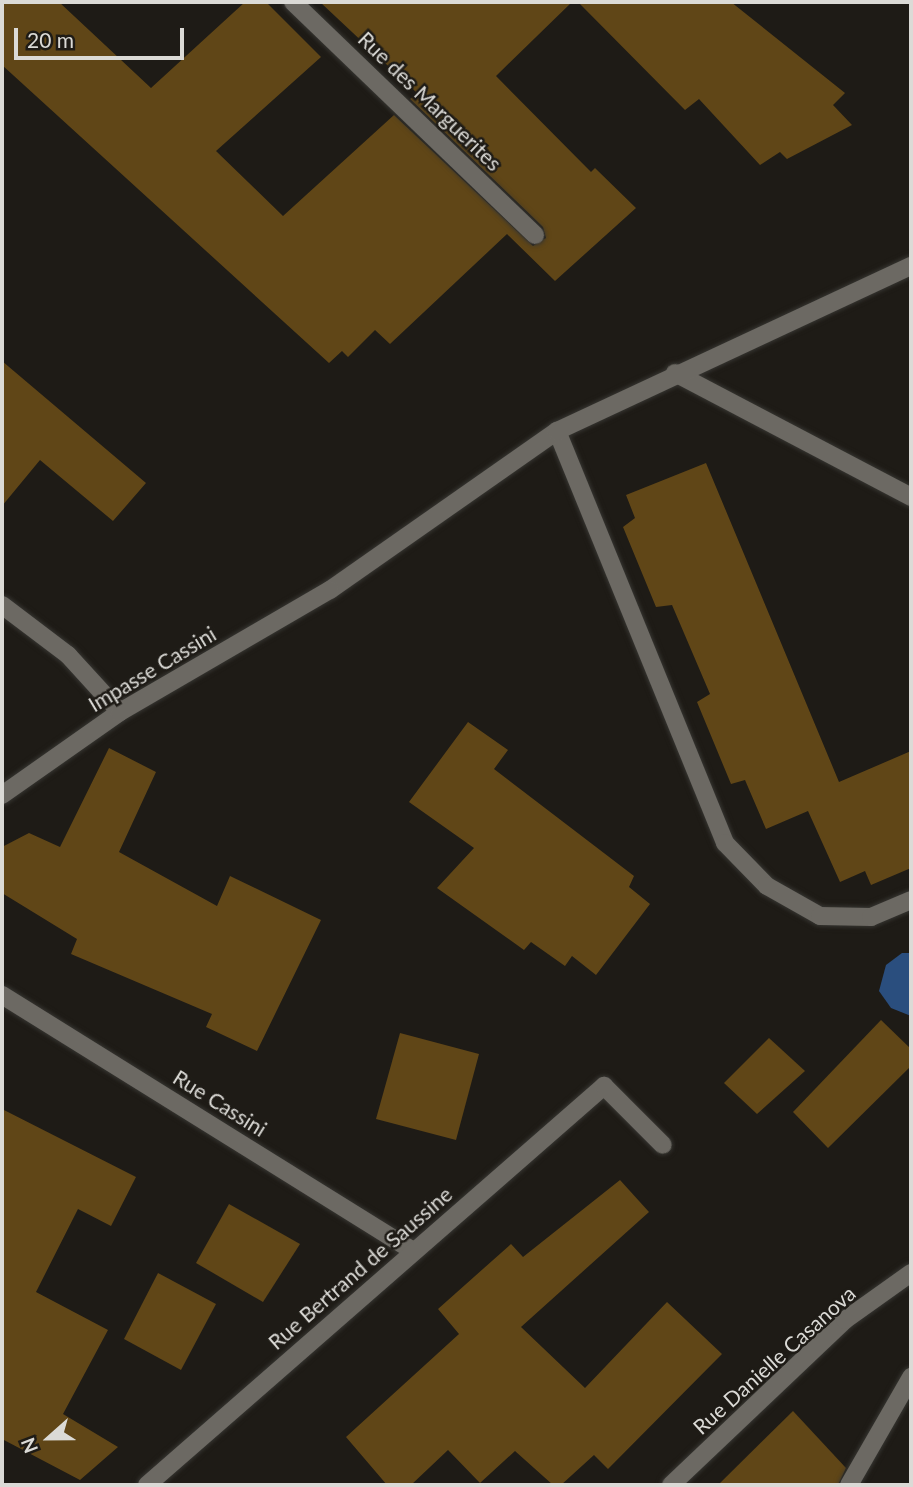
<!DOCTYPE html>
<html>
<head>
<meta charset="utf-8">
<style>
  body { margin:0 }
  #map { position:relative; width:913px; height:1487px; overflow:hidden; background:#1e1b16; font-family:Lato,sans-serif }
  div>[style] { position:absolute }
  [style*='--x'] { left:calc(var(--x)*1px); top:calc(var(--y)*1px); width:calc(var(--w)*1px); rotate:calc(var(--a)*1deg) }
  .water>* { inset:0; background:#2a4e7e }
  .building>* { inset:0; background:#604617 }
  .roads { filter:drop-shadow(0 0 2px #363531) drop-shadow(0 0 2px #363531) }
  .lane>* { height:18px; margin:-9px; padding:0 9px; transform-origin:9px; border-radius:9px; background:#6c6963 }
  .street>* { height:18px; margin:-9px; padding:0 9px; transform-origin:9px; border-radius:9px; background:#6c6963 }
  span { translate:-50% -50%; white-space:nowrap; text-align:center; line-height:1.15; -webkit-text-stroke:5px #1e1b16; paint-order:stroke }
  .street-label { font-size:21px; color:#dbdad6 }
  .frame { position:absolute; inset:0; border:4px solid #dbdad6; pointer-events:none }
  .north { position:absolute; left:14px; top:1403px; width:70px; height:70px; -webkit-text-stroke:5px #1e1b16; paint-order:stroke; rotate:249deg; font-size:19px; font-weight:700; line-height:28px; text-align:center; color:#dbdad6 }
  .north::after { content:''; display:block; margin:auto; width:24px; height:32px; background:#dbdad6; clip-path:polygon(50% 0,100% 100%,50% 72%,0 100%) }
  .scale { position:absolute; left:14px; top:28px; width:170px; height:32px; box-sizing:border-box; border:4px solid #dbdad6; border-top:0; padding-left:9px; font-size:21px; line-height:24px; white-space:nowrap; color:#dbdad6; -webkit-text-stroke:5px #1e1b16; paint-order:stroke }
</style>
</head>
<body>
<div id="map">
  <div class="water">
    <div style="clip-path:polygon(902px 953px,911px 953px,911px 1016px,891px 1008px,879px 991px,886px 965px)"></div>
  </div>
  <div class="building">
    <div style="clip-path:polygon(2px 2px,59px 2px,151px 88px,245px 2px,266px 2px,321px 57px,216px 151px,283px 216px,394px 115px,533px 246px,546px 238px,543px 227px,410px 99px,417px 93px,320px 2px,572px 2px,496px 76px,591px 172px,595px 168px,636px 208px,555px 281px,507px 234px,390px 344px,375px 330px,348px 357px,342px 351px,329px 363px,2px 65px)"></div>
    <div style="clip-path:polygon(578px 2px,731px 2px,845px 93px,833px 105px,852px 125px,787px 159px,780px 152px,760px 165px,699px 99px,685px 110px)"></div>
    <div style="clip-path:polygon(2px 361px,146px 483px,113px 521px,40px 460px,2px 506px)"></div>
    <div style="clip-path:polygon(706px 463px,839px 782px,911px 751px,911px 868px,871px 885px,865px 871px,840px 882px,808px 811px,766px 829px,745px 780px,731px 784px,697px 702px,710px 694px,672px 605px,656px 607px,623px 527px,635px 518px,626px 495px)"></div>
    <div style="clip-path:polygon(468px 722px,508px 750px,494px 769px,634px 876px,629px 887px,650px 904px,596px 975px,572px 956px,565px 966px,531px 942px,524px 950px,437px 888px,474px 848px,409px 802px)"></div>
    <div style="clip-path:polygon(109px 748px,156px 772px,119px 852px,217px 906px,230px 876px,321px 920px,257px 1051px,206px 1027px,212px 1014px,71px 954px,77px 939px,2px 893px,2px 847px,29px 833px,60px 847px)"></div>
    <div style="clip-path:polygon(881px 1020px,911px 1049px,911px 1066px,828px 1148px,793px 1112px)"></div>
    <div style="clip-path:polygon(400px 1033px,479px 1054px,456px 1140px,376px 1119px)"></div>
    <div style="clip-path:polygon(769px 1038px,805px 1071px,757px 1114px,724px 1083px)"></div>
    <div style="clip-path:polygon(2px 1109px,136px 1177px,111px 1226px,78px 1209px,36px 1292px,108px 1330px,63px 1414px,118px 1447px,80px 1480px,2px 1439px)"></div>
    <div style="clip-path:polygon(620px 1180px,649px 1212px,521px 1327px,585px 1388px,667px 1302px,722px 1354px,608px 1469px,594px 1455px,561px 1485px,553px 1485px,515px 1451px,480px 1483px,448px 1450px,411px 1485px,387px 1485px,346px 1437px,459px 1334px,438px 1309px,511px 1244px,523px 1257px)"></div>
    <div style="clip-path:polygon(229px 1204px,300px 1244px,263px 1302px,196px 1263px)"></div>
    <div style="clip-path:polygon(158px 1273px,216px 1304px,181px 1370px,124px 1339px)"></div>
    <div style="clip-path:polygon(793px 1411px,846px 1468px,838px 1485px,718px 1485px)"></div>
  </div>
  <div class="roads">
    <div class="lane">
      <div style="--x:675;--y:373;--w:267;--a:27.7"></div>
      <div style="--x:557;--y:431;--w:445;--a:67.8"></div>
      <div style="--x:725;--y:843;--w:60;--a:45.7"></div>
      <div style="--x:767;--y:886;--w:61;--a:29.5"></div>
      <div style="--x:820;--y:916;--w:51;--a:1.1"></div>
      <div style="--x:871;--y:917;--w:43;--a:-23"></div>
      <div style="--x:330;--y:590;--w:277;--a:-35"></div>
      <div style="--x:557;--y:431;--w:391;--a:-25"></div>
      <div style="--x:2;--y:605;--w:83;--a:37.1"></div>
      <div style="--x:68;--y:655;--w:77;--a:47.6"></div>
    </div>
    <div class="street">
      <div style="--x:293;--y:2;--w:336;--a:43.9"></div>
      <div style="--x:2;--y:795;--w:144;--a:-35.1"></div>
      <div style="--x:120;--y:712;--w:243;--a:-30.2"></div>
      <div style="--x:2;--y:995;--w:485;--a:31.9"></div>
      <div style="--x:147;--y:1485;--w:607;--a:-41.12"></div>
      <div style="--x:604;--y:1086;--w:83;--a:45"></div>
      <div style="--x:671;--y:1485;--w:240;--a:-43.5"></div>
      <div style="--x:845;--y:1320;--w:81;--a:-35.5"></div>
      <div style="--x:849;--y:1485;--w:125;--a:-60.1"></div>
    </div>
  </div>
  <div class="street-label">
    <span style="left:430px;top:101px;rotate:44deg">Rue des Marguerites</span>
    <span style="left:152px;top:669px;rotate:-31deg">Impasse Cassini</span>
    <span style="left:220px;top:1103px;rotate:32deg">Rue Cassini</span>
    <span style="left:360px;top:1268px;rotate:-41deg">Rue Bertrand de Saussine</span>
    <span style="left:774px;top:1360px;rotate:-42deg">Rue Danielle Casanova</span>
  </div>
  <div class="frame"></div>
  <div class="north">N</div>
  <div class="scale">20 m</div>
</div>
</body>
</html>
